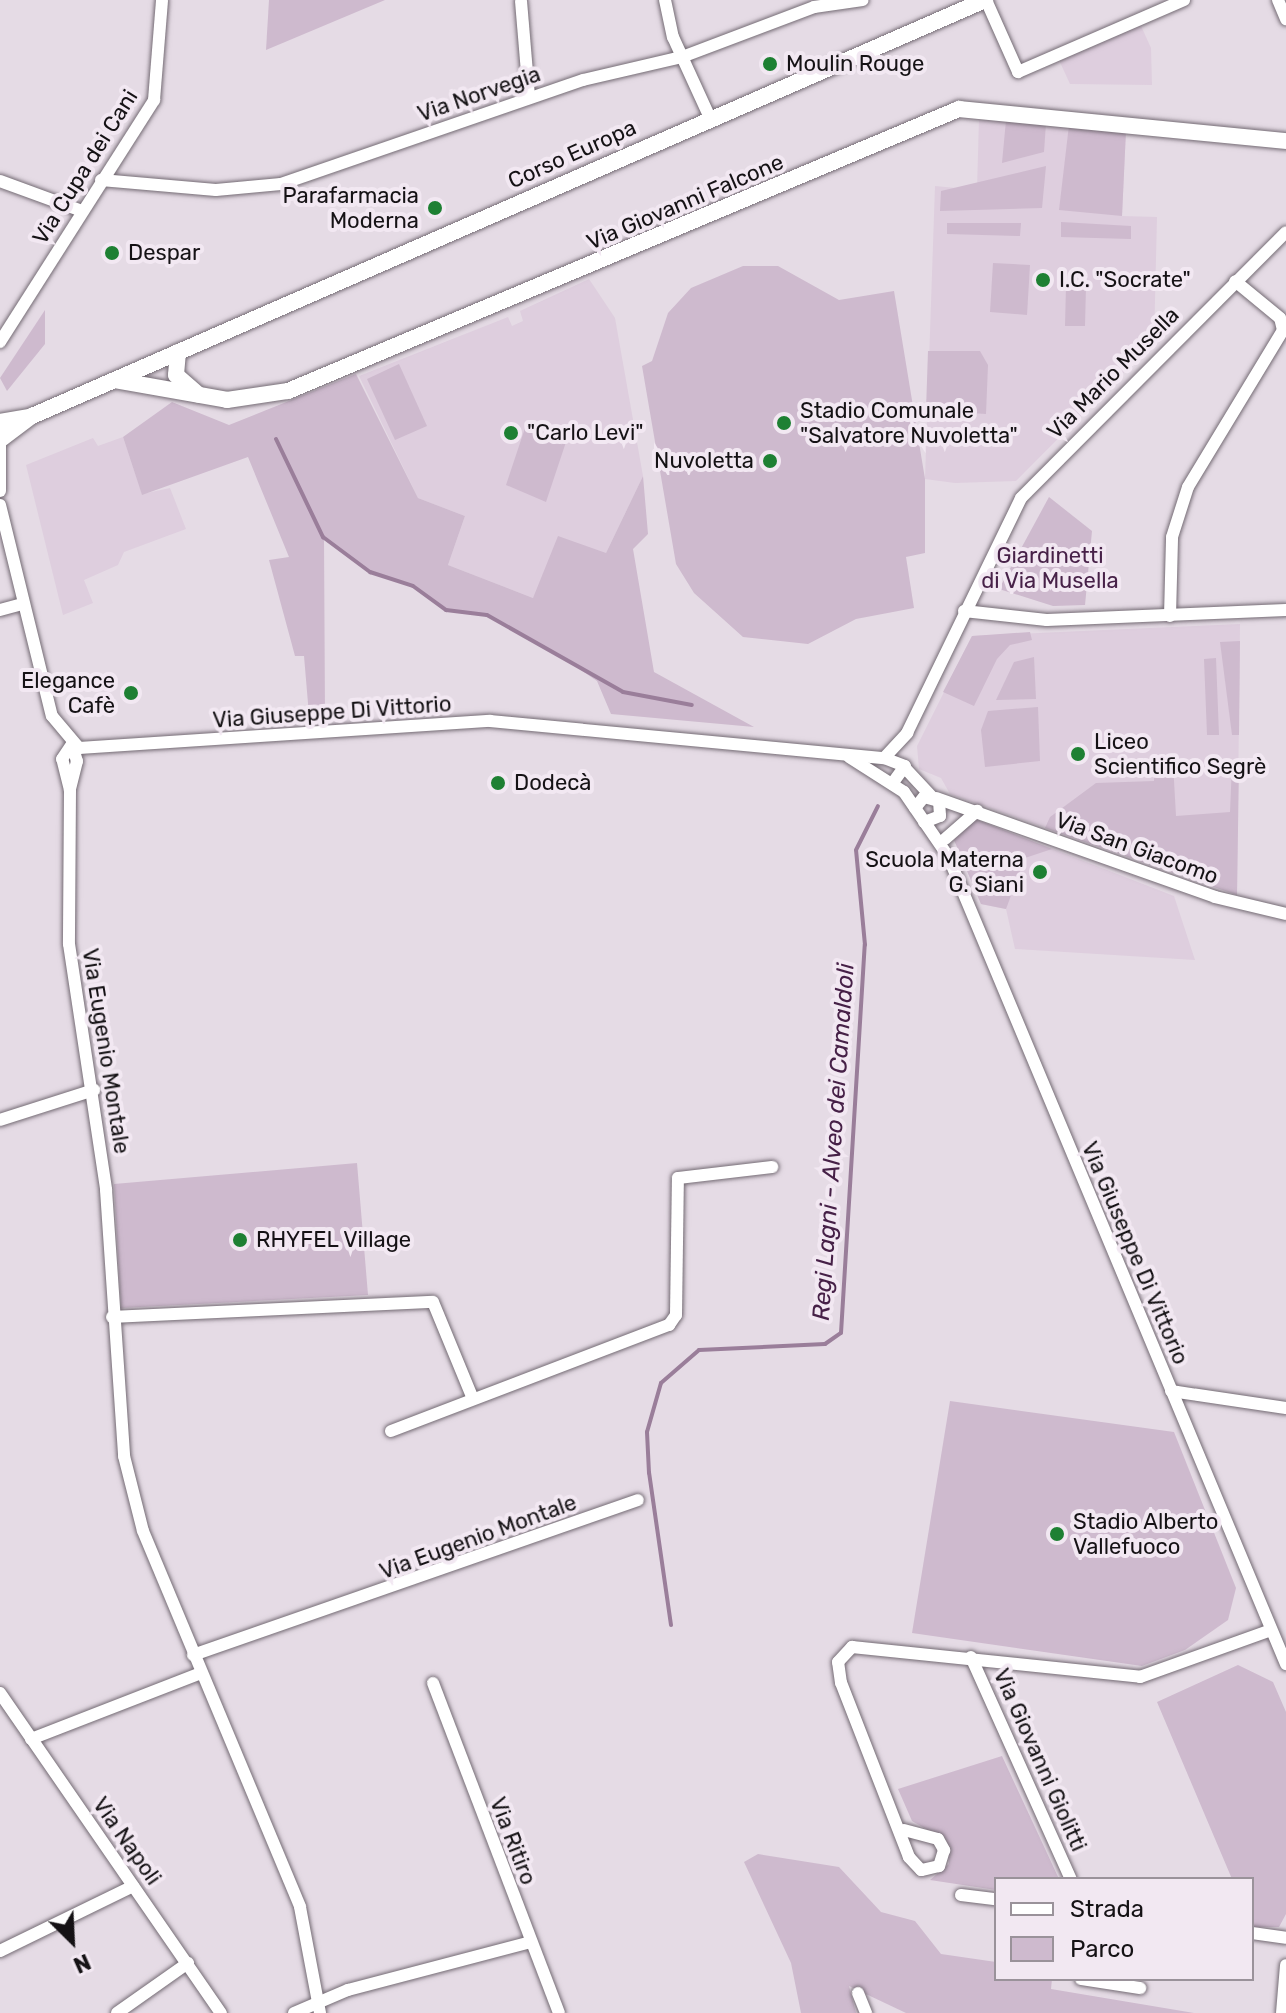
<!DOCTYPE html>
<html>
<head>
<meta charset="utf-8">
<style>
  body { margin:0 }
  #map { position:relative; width:1286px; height:2013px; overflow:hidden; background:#e5dbe5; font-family:Rubik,sans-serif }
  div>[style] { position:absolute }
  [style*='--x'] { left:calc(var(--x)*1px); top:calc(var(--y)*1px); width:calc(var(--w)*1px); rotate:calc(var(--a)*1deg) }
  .built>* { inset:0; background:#decede }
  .green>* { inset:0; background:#cebace }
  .stream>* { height:4px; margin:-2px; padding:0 2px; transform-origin:2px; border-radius:2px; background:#9a7e9a }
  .roads { filter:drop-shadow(0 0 2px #746b74) drop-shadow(0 0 2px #746b74) }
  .minor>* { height:12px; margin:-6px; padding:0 6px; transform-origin:6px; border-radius:6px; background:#fff }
  .secondary>* { height:16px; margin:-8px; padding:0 8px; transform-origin:8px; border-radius:8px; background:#fff }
  .dots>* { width:22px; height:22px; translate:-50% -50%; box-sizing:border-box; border:4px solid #f2e8f2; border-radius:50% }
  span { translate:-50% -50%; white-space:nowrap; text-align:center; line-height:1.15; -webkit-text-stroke:8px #f2e8f2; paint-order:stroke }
  .poi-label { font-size:22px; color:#151215 }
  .left { translate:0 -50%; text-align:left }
  .right { translate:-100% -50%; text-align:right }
  .street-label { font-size:22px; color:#151215 }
  .park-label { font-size:22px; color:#472148 }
  .water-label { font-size:24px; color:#462047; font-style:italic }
  .legend { position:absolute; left:994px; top:1877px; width:260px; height:104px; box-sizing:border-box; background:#f2e8f2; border:2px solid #9a929a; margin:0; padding:10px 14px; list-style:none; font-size:24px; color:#151215 }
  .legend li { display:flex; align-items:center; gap:16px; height:40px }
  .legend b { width:40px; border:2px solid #9a929a }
  .north { position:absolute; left:32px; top:1901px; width:80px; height:80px; -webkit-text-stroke:6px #f2e8f2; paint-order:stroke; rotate:156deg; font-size:22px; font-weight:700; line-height:32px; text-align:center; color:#151215 }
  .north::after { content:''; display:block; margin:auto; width:28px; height:36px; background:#151215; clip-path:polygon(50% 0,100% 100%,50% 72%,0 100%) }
</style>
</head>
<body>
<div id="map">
  <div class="built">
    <div style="clip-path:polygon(1137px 17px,1151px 48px,1152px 85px,1070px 84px,1059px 60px)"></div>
    <div style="clip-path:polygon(979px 118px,1126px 130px,1122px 216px,1157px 217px,1154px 342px,1016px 481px,955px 483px,925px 479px,935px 186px,977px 190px)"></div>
    <div style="clip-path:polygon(589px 279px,615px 318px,643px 476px,606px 553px,533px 598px,448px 565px,465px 516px,418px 498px,359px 376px,508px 317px,512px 326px,523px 321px,520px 311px)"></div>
    <div style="clip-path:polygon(123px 437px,142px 494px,170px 488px,186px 529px,124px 552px,118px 565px,84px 580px,93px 603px,63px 615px,26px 465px,93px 438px,98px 446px)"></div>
    <div style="clip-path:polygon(1240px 624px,1237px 895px,950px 794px,941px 778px,919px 769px,917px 746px,972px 636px)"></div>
    <div style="clip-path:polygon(975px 819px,1174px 896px,1195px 960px,1015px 949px,1006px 909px,981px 904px,954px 840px)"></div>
  </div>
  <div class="green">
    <div style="clip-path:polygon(269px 0,385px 0,266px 50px)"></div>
    <div style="clip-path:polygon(1006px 120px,1046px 123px,1044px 152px,1002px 163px)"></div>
    <div style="clip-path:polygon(1069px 125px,1126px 130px,1122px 216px,1059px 210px)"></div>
    <div style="clip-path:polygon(1046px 166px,1042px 208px,940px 211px,941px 191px)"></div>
    <div style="clip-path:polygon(1061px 222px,1131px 226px,1131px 239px,1061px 237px)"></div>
    <div style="clip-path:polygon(947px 223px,1021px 223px,1020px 236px,947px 234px)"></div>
    <div style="clip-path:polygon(993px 263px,1030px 265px,1027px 315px,990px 312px)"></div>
    <div style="clip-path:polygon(743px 266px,778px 266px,839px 300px,894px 291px,925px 479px,925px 553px,906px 557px,914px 608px,856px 619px,808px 644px,743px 637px,694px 593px,676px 564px,642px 366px,652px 361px,668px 313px,691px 288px)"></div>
    <div style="clip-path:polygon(1066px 286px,1086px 286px,1085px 326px,1065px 326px)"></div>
    <div style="clip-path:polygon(45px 310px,45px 344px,7px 391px,0 378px)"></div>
    <div style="clip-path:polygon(928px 351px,980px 351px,988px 365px,986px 414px,926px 410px)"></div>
    <div style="clip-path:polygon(399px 364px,427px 426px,395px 440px,367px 379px)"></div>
    <div style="clip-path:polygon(356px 374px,418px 498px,465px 516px,448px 565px,533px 598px,558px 536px,606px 553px,643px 476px,648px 534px,633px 549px,654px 672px,754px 727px,611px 714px,597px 681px,553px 651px,487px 615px,448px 611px,413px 586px,370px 572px,324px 538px,325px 716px,309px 715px,304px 656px,295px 656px,269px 560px,289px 557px,248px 457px,142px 495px,123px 437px,172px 402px,229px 425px)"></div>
    <div style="clip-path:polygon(525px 428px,566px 442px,546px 502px,506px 485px)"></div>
    <div style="clip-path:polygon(1049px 497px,1092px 531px,1085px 605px,1053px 606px,999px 589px)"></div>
    <div style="clip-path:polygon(1030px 632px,1032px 640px,1010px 645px,997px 659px,974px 706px,943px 692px,972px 636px)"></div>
    <div style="clip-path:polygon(1240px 641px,1239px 735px,1232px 735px,1220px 642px)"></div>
    <div style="clip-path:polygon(1034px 657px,1036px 699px,996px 700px,1014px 662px)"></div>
    <div style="clip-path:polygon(1216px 658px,1219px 735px,1207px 735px,1204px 659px)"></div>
    <div style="clip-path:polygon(1038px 707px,1040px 761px,985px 767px,981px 730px,988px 711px)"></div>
    <div style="clip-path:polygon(1173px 763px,1176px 816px,1230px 812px,1232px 764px,1239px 763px,1237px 895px,1045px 828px,1050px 817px,1096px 783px,1154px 781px,1154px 764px)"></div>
    <div style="clip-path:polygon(975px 819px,1052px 849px,1025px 858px,1006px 909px,981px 904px,954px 840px)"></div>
    <div style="clip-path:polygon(357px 1163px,368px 1295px,121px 1308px,114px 1184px)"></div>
    <div style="clip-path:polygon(950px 1401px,1174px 1432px,1236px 1588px,1228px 1620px,1185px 1650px,1142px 1666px,912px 1633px)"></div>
    <div style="clip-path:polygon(1238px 1665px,1273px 1682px,1286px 1712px,1286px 1914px,1279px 1927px,1253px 1927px,1252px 1879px,1232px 1879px,1157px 1702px)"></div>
    <div style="clip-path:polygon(1002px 1756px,1059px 1879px,996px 1879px,996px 1890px,930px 1880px,949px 1864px,947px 1841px,912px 1821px,898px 1789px)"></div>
    <div style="clip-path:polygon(758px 1854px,839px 1867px,881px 1912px,915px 1921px,941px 1954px,996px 1962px,996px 1979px,1052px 1979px,1051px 1989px,1194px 2013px,906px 2013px,849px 1986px,856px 2013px,801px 2013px,791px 1963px,744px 1862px)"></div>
  </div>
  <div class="stream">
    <div style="--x:276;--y:439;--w:109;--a:64.4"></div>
    <div style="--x:323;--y:537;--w:59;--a:36.7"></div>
    <div style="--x:370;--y:572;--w:45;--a:18"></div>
    <div style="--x:413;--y:586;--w:41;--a:36"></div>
    <div style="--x:446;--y:610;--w:41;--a:7"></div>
    <div style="--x:487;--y:615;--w:156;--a:29.5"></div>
    <div style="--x:623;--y:692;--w:70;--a:10.7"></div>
    <div style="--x:671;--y:1625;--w:154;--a:-98.2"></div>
    <div style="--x:649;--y:1473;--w:41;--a:-92.8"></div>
    <div style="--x:647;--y:1432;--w:51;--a:-74.1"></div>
    <div style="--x:661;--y:1383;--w:50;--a:-41"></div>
    <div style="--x:699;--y:1350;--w:126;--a:-2.7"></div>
    <div style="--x:825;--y:1344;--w:19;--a:-35"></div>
    <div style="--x:841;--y:1333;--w:389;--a:-86.5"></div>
    <div style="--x:865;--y:945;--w:95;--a:-95.4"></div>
    <div style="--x:856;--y:850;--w:49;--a:-63.4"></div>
  </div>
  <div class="roads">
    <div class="minor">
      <div style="--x:665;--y:0;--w:38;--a:78"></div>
      <div style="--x:673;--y:37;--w:89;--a:65.4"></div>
      <div style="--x:986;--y:0;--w:79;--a:66"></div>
      <div style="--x:1018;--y:72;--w:181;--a:-23.4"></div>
      <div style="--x:1278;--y:0;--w:21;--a:67"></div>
      <div style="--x:521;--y:1;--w:96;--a:85.2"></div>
      <div style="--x:101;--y:180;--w:115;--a:5"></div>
      <div style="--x:216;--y:190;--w:65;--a:-5.3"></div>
      <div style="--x:281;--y:184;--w:319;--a:-19"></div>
      <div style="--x:583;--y:80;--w:102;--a:-13.1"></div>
      <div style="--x:682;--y:57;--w:141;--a:-20.7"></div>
      <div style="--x:814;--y:7;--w:49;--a:-8.1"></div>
      <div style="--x:0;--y:181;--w:87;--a:20.1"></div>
      <div style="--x:0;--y:342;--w:287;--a:-57.5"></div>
      <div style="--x:154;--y:100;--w:100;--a:-85.4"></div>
      <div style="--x:0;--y:491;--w:49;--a:-90"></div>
      <div style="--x:0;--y:505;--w:217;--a:76.2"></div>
      <div style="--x:52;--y:716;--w:42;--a:49.8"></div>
      <div style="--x:79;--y:748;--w:412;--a:-3.8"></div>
      <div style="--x:490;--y:721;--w:396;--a:5.4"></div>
      <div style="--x:0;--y:610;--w:24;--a:-15"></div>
      <div style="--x:964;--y:611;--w:83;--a:6.2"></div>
      <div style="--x:1047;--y:620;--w:239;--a:-2.4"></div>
      <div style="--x:1170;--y:616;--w:79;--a:-88.5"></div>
      <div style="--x:1172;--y:537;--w:52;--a:-72.3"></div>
      <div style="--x:1188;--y:487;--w:184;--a:-58.8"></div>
      <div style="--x:1283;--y:330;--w:12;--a:-104"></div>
      <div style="--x:1280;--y:318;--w:58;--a:-140.6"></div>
      <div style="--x:849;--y:757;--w:65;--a:32.5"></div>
      <div style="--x:904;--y:792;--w:78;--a:55.5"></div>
      <div style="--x:948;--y:856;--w:876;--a:67.3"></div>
      <div style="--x:885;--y:757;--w:33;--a:-47"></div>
      <div style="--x:907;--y:733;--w:261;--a:-64.1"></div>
      <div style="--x:1021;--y:498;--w:375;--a:-45.1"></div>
      <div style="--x:884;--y:758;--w:22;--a:21"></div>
      <div style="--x:905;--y:766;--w:22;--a:126"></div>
      <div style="--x:905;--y:768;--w:38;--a:47"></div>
      <div style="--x:70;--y:790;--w:32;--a:-104"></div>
      <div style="--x:62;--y:759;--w:18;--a:-56"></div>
      <div style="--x:72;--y:744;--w:18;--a:74"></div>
      <div style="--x:77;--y:761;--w:30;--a:104"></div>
      <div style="--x:70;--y:790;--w:154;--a:90.4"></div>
      <div style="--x:69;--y:944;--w:249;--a:81.4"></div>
      <div style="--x:106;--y:1190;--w:267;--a:86.1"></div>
      <div style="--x:124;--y:1456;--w:77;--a:75.8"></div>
      <div style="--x:143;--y:1531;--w:407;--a:67.3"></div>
      <div style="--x:300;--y:1907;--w:108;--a:79.3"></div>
      <div style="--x:936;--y:798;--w:296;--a:19.5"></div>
      <div style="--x:1215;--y:897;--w:73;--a:13.5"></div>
      <div style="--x:915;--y:808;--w:14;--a:-51"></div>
      <div style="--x:924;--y:797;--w:16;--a:15"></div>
      <div style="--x:939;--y:801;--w:15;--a:86"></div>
      <div style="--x:940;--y:816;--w:17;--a:159"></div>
      <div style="--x:945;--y:839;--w:43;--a:-41.2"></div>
      <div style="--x:0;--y:1120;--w:99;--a:-17.7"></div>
      <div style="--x:112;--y:1317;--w:321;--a:-2.7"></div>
      <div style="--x:433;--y:1302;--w:105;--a:67.6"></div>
      <div style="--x:1171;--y:1391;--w:116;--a:8.4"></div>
      <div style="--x:391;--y:1431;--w:298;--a:-20.9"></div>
      <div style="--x:669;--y:1325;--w:12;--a:-55"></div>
      <div style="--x:676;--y:1315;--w:137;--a:-89.2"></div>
      <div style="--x:678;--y:1178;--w:95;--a:-6.7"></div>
      <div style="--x:193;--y:1655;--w:471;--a:-19.2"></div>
      <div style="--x:971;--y:1657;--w:243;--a:65.8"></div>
      <div style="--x:433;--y:1683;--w:353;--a:69.1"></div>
      <div style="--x:0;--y:1693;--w:389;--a:55.4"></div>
      <div style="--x:31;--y:1739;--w:182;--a:-21.2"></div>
      <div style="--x:904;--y:1830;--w:35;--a:15"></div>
      <div style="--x:938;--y:1839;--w:13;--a:61"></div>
      <div style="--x:944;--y:1850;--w:17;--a:107"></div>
      <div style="--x:939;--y:1866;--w:18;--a:167"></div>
      <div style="--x:921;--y:1870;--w:18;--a:-133"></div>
      <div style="--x:909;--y:1857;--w:187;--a:-111.3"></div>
      <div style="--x:841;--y:1683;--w:21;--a:-98"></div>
      <div style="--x:838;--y:1662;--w:21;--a:-47"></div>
      <div style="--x:852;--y:1647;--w:290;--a:5.9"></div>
      <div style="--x:1140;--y:1677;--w:139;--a:-19.7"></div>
      <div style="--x:961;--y:1895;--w:35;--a:7"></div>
      <div style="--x:1252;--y:1933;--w:34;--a:8"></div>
      <div style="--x:0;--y:1951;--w:148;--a:-26"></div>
      <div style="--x:1081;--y:1979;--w:60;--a:8.7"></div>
      <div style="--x:858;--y:1993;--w:22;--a:68"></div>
      <div style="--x:117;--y:2013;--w:87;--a:-35.2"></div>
      <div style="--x:294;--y:2013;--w:59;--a:-23.1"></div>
      <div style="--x:348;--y:1990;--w:189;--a:-14.7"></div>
      <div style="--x:1282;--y:2013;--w:48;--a:-85.2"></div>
    </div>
    <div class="secondary">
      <div style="--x:178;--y:352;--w:23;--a:95"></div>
      <div style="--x:176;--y:375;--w:30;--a:41"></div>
      <div style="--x:115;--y:380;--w:114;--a:10.1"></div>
      <div style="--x:227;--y:400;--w:62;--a:-8.4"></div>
      <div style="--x:288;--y:391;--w:728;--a:-22.8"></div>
      <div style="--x:959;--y:109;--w:329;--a:5.6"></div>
      <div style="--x:0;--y:422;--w:27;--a:-10"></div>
      <div style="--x:1;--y:439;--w:39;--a:-37"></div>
      <div style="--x:32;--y:416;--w:1040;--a:-23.58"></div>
    </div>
  </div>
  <div class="dots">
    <div style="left:770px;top:64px;background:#1e8033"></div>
    <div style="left:435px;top:208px;background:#1e8033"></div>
    <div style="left:112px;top:253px;background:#1e8033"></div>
    <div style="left:1043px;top:280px;background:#1e8033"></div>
    <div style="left:784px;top:423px;background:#1e8033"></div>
    <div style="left:511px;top:433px;background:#1e8033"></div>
    <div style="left:770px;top:461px;background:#1e8033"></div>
    <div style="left:131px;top:693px;background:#1e8033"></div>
    <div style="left:1078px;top:754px;background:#1e8033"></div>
    <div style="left:498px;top:783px;background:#1e8033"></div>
    <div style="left:1040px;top:872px;background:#1e8033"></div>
    <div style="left:240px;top:1240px;background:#1e8033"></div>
    <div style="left:1057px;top:1534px;background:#1e8033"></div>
  </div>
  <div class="poi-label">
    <span class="left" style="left:786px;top:64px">Moulin Rouge</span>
    <span class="right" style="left:419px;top:208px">Parafarmacia<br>Moderna</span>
    <span class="left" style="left:128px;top:253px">Despar</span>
    <span class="left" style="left:1059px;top:280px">I.C. "Socrate"</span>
    <span class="left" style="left:800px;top:423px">Stadio Comunale<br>"Salvatore Nuvoletta"</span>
    <span class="left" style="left:527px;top:433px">"Carlo Levi"</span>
    <span class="right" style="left:754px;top:461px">Nuvoletta</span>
    <span class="right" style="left:115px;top:693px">Elegance<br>Cafè</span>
    <span class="left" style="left:1094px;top:754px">Liceo<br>Scientifico Segrè</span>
    <span class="left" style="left:514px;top:783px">Dodecà</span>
    <span class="right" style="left:1024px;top:872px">Scuola Materna<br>G. Siani</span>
    <span class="left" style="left:256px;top:1240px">RHYFEL Village</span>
    <span class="left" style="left:1073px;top:1534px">Stadio Alberto<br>Vallefuoco</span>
  </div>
  <div class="street-label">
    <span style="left:479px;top:94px;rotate:-19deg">Via Norvegia</span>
    <span style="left:572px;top:154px;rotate:-24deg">Corso Europa</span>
    <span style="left:85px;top:167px;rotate:-58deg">Via Cupa dei Cani</span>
    <span style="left:685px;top:202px;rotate:-23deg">Via Giovanni Falcone</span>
    <span style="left:1113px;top:373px;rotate:-45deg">Via Mario Musella</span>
    <span style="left:332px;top:712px;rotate:-4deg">Via Giuseppe Di Vittorio</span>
    <span style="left:1137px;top:848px;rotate:20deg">Via San Giacomo</span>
    <span style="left:106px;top:1051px;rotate:81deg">Via Eugenio Montale</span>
    <span style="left:1135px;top:1253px;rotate:67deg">Via Giuseppe Di Vittorio</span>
    <span style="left:478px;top:1537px;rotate:-20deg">Via Eugenio Montale</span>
    <span style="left:1040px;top:1760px;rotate:66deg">Via Giovanni Giolitti</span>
    <span style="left:127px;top:1841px;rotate:55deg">Via Napoli</span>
    <span style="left:513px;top:1841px;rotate:69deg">Via Ritiro</span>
  </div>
  <div class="park-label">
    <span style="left:1050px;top:568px">Giardinetti<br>di Via Musella</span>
  </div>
  <div class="water-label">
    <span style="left:834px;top:1142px;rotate:-86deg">Regi Lagni - Alveo dei Camaldoli</span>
  </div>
  <ul class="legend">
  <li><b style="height:10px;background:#fff"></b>Strada</li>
  <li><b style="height:22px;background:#cebace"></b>Parco</li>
  </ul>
  <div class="north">N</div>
</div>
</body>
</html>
